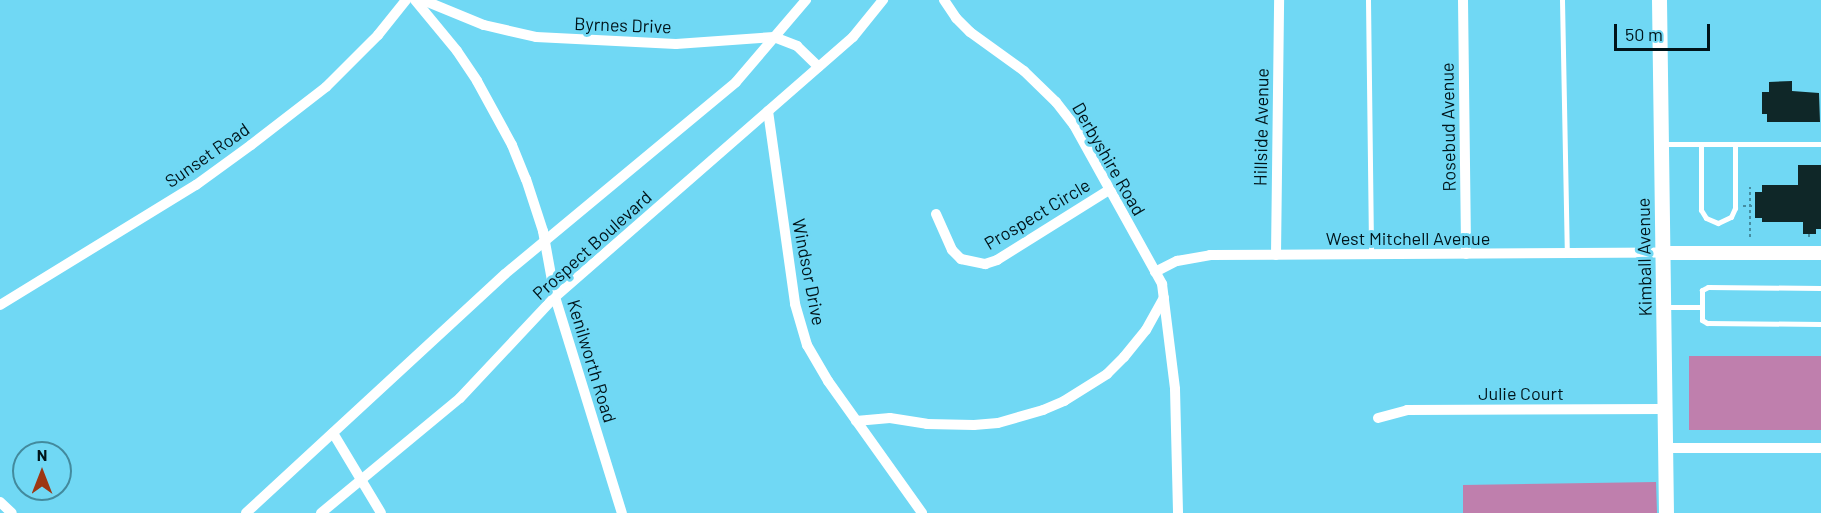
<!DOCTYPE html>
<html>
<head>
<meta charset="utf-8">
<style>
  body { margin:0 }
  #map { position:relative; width:1821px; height:513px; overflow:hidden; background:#70d8f4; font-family:Barlow,sans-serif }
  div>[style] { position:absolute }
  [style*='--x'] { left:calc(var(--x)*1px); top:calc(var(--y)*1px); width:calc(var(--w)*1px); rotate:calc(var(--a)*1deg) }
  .green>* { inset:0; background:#bf7fad }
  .building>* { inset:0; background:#0f2728 }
  .path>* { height:2px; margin-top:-1px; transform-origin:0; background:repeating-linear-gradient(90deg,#458da1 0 3px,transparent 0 6px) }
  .service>* { height:5px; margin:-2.5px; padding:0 2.5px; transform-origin:2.5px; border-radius:2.5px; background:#fff }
  .minor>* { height:10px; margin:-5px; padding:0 5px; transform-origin:5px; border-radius:5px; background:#fff }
  .tertiary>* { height:14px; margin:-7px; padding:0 7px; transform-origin:7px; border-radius:7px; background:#fff }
  .secondary>* { height:15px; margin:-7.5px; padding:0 7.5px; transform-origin:7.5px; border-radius:7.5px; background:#fff }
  span { translate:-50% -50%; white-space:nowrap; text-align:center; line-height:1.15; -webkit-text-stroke:6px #70d8f4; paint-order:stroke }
  .street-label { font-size:18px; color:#00141a }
  .north { position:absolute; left:12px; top:441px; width:60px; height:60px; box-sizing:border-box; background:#70d8f4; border:2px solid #438a9d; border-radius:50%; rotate:0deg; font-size:16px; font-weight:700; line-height:24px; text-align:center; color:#00141a }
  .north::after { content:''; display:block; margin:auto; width:21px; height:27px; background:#9d3712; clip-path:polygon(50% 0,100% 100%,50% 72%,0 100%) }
  .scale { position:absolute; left:1614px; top:24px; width:96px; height:27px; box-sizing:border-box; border:3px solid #00141a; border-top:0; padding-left:8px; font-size:18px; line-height:21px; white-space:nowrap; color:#00141a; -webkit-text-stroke:4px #70d8f4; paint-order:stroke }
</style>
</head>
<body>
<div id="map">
  <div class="green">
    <div style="clip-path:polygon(1689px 356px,1821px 356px,1821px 430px,1689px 430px)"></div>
    <div style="clip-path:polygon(1656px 482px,1657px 513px,1463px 513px,1463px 485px)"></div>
  </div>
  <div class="building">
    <div style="clip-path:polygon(1792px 81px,1792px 91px,1819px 93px,1820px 122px,1767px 122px,1767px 114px,1762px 114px,1762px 92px,1769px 92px,1769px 82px)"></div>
    <div style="clip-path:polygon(1798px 165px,1821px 165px,1821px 229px,1816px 229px,1816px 234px,1803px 234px,1803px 222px,1762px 222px,1762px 218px,1755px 218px,1755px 192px,1762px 192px,1762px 185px,1798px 185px)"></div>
  </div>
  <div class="path">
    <div style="--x:1743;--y:206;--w:12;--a:0"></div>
    <div style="--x:1809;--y:234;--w:3;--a:90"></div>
    <div style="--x:1750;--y:237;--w:50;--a:-90"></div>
  </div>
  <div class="service">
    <div style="--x:1368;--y:0;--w:255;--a:89.3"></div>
    <div style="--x:1562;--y:0;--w:254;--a:88.9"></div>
    <div style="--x:1664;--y:144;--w:157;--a:0"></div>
    <div style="--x:1701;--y:144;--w:66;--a:90"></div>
    <div style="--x:1701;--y:210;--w:9;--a:58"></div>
    <div style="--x:1706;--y:218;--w:13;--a:23"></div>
    <div style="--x:1718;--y:223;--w:14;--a:-25"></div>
    <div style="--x:1731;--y:217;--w:10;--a:-66"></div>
    <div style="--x:1735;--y:208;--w:64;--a:-90"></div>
    <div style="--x:1821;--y:288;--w:113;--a:-179.5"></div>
    <div style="--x:1708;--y:287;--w:7;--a:153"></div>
    <div style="--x:1702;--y:290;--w:30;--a:90"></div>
    <div style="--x:1702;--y:320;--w:6;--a:31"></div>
    <div style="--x:1707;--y:323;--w:114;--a:0.5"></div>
    <div style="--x:1665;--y:307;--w:37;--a:0"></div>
  </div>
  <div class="minor">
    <div style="--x:415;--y:0;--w:66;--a:50.5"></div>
    <div style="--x:457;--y:51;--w:36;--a:56"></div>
    <div style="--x:477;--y:81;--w:73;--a:61.3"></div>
    <div style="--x:512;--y:145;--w:37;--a:68"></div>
    <div style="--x:526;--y:179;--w:55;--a:71.9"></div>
    <div style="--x:543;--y:231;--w:67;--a:79.7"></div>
    <div style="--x:555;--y:297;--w:226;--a:72.8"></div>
    <div style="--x:423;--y:0;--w:66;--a:22.3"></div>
    <div style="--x:484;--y:25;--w:53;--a:13"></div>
    <div style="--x:536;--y:37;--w:140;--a:2.9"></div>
    <div style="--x:676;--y:44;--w:98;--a:-4.1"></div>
    <div style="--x:774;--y:37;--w:25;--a:21"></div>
    <div style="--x:797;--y:46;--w:30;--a:44"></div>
    <div style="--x:944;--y:0;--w:22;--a:56"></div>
    <div style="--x:956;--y:18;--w:20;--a:45"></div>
    <div style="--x:970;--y:32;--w:67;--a:35.8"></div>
    <div style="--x:1024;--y:71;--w:45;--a:44.1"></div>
    <div style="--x:1056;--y:102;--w:29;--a:52"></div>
    <div style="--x:1074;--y:125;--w:182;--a:61"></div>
    <div style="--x:1162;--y:284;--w:106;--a:82.9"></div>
    <div style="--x:1175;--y:389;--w:124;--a:88.6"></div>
    <div style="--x:1463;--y:0;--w:254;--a:89.3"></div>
    <div style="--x:768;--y:111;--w:195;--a:82"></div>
    <div style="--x:795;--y:304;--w:43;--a:73.7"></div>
    <div style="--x:807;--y:345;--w:42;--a:59.7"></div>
    <div style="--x:828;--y:381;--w:162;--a:54.5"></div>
    <div style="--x:936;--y:214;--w:39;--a:66"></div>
    <div style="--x:952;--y:250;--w:13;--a:45"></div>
    <div style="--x:961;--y:259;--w:25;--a:12"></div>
    <div style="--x:985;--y:264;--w:13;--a:-18"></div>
    <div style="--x:997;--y:260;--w:132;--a:-32"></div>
    <div style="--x:1276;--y:255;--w:255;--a:-89.3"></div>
    <div style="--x:1155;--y:272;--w:25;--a:-27"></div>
    <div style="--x:1177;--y:261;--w:34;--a:-10"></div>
    <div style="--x:1210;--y:255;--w:454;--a:-0.3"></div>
    <div style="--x:0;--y:305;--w:230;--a:-31.5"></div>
    <div style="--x:196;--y:185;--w:68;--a:-36"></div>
    <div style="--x:251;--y:145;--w:95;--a:-37.7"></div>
    <div style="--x:326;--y:87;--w:74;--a:-45"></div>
    <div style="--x:378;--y:35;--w:45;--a:-51.3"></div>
    <div style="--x:1378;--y:418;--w:30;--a:-15"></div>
    <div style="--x:1407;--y:410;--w:257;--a:-0.2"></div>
    <div style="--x:856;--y:421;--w:34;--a:-5"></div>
    <div style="--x:890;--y:418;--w:37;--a:9"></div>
    <div style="--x:927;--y:424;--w:47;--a:1.2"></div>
    <div style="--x:974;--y:425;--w:24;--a:-5"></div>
    <div style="--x:998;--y:423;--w:47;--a:-16.1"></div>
    <div style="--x:1043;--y:410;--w:23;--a:-23"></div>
    <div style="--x:1064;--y:401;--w:51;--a:-32.1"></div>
    <div style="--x:1107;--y:374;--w:24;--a:-45"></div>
    <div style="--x:1124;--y:357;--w:35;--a:-51"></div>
    <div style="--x:1146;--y:330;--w:37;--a:-61"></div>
    <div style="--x:333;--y:433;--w:93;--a:59"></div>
    <div style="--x:1665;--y:448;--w:156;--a:0"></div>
    <div style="--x:0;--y:502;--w:16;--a:43"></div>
    <div style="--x:246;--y:513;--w:352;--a:-42.7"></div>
    <div style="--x:505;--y:274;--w:300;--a:-39.7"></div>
    <div style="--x:736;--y:82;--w:108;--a:-49.5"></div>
    <div style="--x:321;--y:513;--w:180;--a:-39.6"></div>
    <div style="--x:460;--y:398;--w:139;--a:-46.8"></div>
    <div style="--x:555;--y:297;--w:395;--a:-41.1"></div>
    <div style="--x:853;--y:37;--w:48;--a:-51"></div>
  </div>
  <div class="tertiary">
    <div style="--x:1664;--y:253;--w:157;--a:0"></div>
  </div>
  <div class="secondary">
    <div style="--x:1659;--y:0;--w:513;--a:89.22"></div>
  </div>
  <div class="street-label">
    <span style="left:623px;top:25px;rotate:2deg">Byrnes Drive</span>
    <span style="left:1261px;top:127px;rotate:-89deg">Hillside Avenue</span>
    <span style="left:1448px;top:127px;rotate:-91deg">Rosebud Avenue</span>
    <span style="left:207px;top:155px;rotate:-35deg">Sunset Road</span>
    <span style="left:1109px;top:159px;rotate:60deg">Derbyshire Road</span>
    <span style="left:1037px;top:214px;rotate:-31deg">Prospect Circle</span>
    <span style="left:1408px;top:238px">West Mitchell Avenue</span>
    <span style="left:592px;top:245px;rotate:-42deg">Prospect Boulevard</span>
    <span style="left:1644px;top:257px;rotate:-91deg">Kimball Avenue</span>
    <span style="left:809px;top:272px;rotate:79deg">Windsor Drive</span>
    <span style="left:592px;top:361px;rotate:73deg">Kenilworth Road</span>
    <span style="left:1521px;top:393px">Julie Court</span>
  </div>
  <div class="north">N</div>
  <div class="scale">50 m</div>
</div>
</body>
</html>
